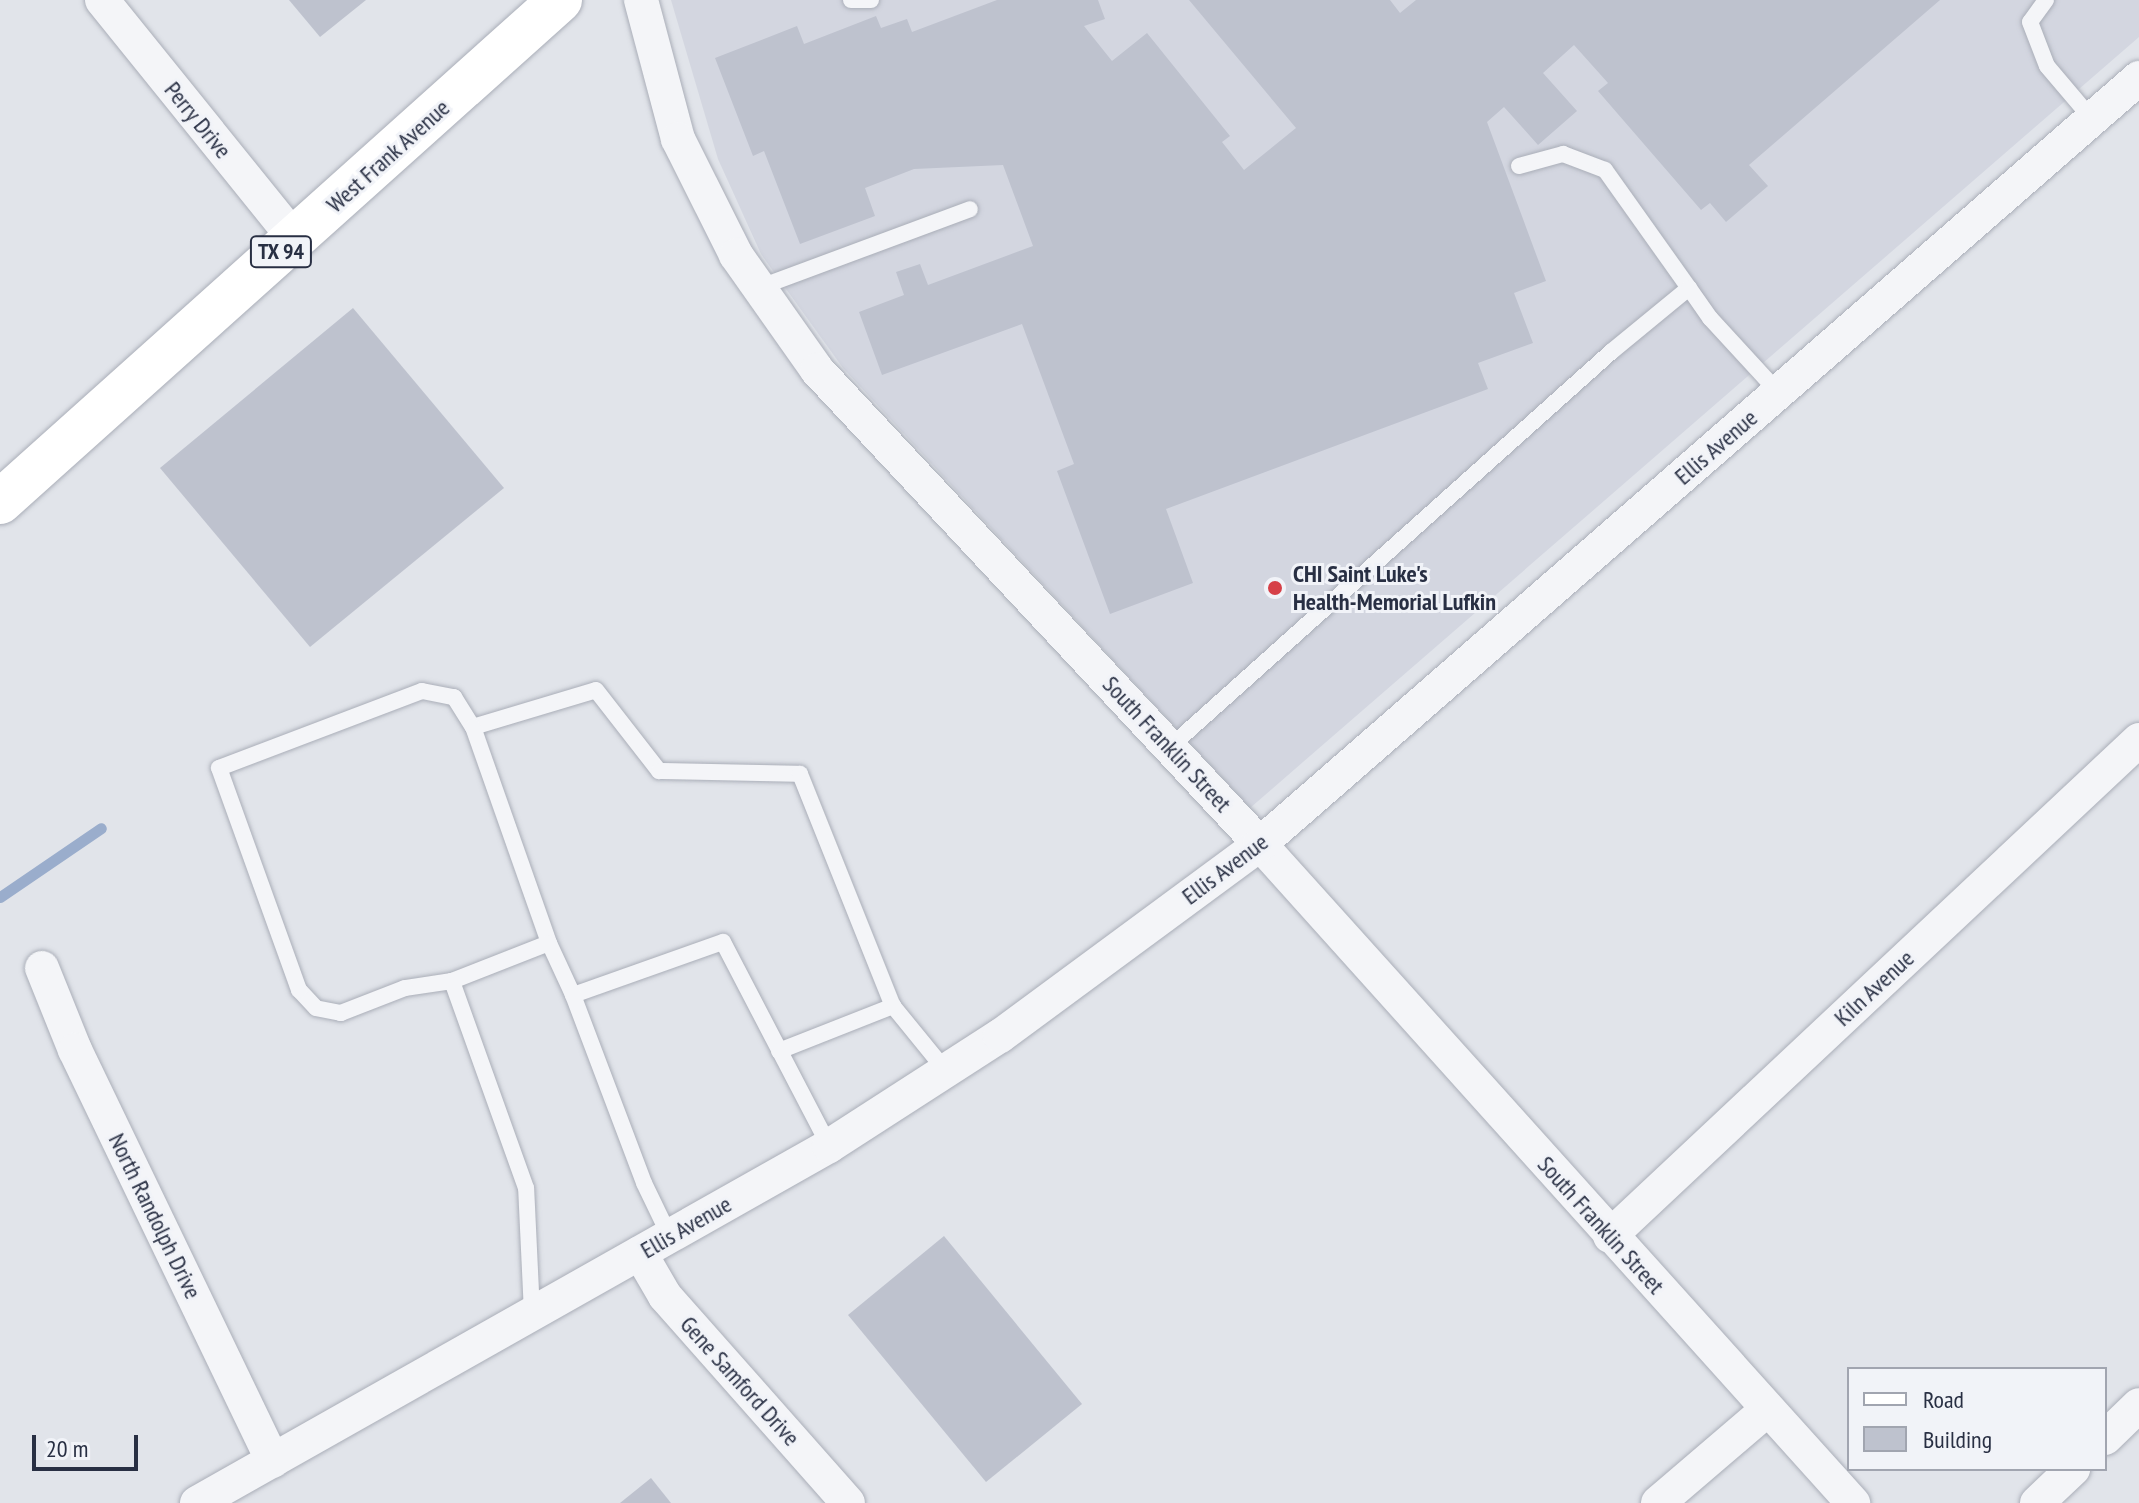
<!DOCTYPE html>
<html>
<head>
<meta charset="utf-8">
<style>
  body { margin:0 }
  #map { position:relative; width:2139px; height:1503px; overflow:hidden; background:#e1e4ea; font-family:"PT Sans Narrow",sans-serif }
  div>[style] { position:absolute }
  [style*='--x'] { left:calc(var(--x)*1px); top:calc(var(--y)*1px); width:calc(var(--w)*1px); rotate:calc(var(--a)*1deg) }
  .built>* { inset:0; background:#d3d6e0 }
  .stream>* { height:11px; margin:-5.5px; padding:0 5.5px; transform-origin:5.5px; border-radius:5.5px; background:#9aadcc }
  .building>* { inset:0; background:#bec2ce }
  .roads { filter:drop-shadow(0 0 2px #aaaeb8) drop-shadow(0 0 2px #aaaeb8) }
  .lane>* { height:16px; margin:-8px; padding:0 8px; transform-origin:8px; border-radius:8px; background:#f4f5f8 }
  .street>* { height:34px; margin:-17px; padding:0 17px; transform-origin:17px; border-radius:17px; background:#f4f5f8 }
  .primary>* { height:44px; margin:-22px; padding:0 22px; transform-origin:22px; border-radius:22px; background:#fff }
  .dots>* { width:22px; height:22px; translate:-50% -50%; box-sizing:border-box; border:4px solid #f1f3f8; border-radius:50% }
  span { translate:-50% -50%; white-space:nowrap; text-align:center; line-height:1.15; -webkit-text-stroke:6px #f1f3f8; paint-order:stroke }
  .shield-label span { padding:2px 6px; background:#f1f3f8; border:2px solid; border-radius:6px; -webkit-text-stroke-width:0 }
  .shield-label { font-size:22px; color:#282f43; font-weight:700 }
  .street-label { font-size:24px; color:#282f43 }
  .poi-label { font-size:24px; color:#282f43; font-weight:700 }
  .left { translate:0 -50%; text-align:left }
  .legend { position:absolute; left:1847px; top:1367px; width:260px; height:104px; box-sizing:border-box; background:#f1f3f8; border:2px solid #a1a5b0; margin:0; padding:10px 14px; list-style:none; font-size:24px; color:#282f43 }
  .legend li { display:flex; align-items:center; gap:16px; height:40px }
  .legend b { width:40px; border:2px solid #a1a5b0 }
  .scale { position:absolute; left:32px; top:1435px; width:106px; height:36px; box-sizing:border-box; border:4px solid #282f43; border-top:0; padding-left:10px; font-size:24px; line-height:28px; white-space:nowrap; color:#282f43; -webkit-text-stroke:6px #f1f3f8; paint-order:stroke }
</style>
</head>
<body>
<div id="map">
  <div class="built">
    <div style="clip-path:polygon(671px 0,2139px 0,2139px 37px,1250px 808px,843px 368px,761px 254px,718px 159px)"></div>
  </div>
  <div class="stream">
    <div style="--x:0;--y:897;--w:122;--a:-34.3"></div>
  </div>
  <div class="building">
    <div style="clip-path:polygon(289px 0,366px 0,320px 37px)"></div>
    <div style="clip-path:polygon(997px 0,1098px 0,1105px 19px,1084px 26px,1112px 61px,1147px 33px,1230px 136px,1222px 142px,1244px 170px,1296px 128px,1189px 0,1390px 0,1400px 13px,1416px 0,1940px 0,1749px 165px,1768px 186px,1726px 222px,1710px 203px,1701px 210px,1598px 91px,1608px 83px,1574px 45px,1543px 73px,1577px 111px,1538px 145px,1504px 107px,1487px 122px,1546px 281px,1514px 293px,1533px 343px,1478px 363px,1488px 389px,1166px 509px,1193px 583px,1110px 614px,1057px 471px,1074px 464px,1022px 324px,882px 375px,859px 312px,904px 295px,896px 272px,920px 264px,928px 285px,1033px 246px,1003px 165px,914px 169px,865px 188px,875px 216px,800px 244px,764px 151px,753px 156px,715px 58px,797px 26px,804px 44px,876px 16px,881px 28px,907px 19px,912px 32px)"></div>
    <div style="clip-path:polygon(353px 308px,504px 488px,310px 647px,160px 468px)"></div>
    <div style="clip-path:polygon(944px 1236px,1082px 1404px,986px 1482px,848px 1315px)"></div>
    <div style="clip-path:polygon(651px 1478px,671px 1503px,620px 1503px)"></div>
  </div>
  <div class="roads">
    <div class="lane">
      <div style="--x:851;--y:0;--w:20;--a:0"></div>
      <div style="--x:2046;--y:0;--w:27;--a:126"></div>
      <div style="--x:2030;--y:22;--w:47;--a:68.9"></div>
      <div style="--x:2047;--y:66;--w:70;--a:49.7"></div>
      <div style="--x:1519;--y:166;--w:46;--a:-15.3"></div>
      <div style="--x:1563;--y:154;--w:45;--a:20.9"></div>
      <div style="--x:1605;--y:170;--w:145;--a:54.6"></div>
      <div style="--x:758;--y:288;--w:226;--a:-20.4"></div>
      <div style="--x:473;--y:727;--w:128;--a:-16.7"></div>
      <div style="--x:596;--y:690;--w:103;--a:52.1"></div>
      <div style="--x:659;--y:771;--w:141;--a:1.2"></div>
      <div style="--x:800;--y:774;--w:250;--a:68.2"></div>
      <div style="--x:1170;--y:747;--w:592;--a:-41.85"></div>
      <div style="--x:1611;--y:352;--w:101;--a:-39.4"></div>
      <div style="--x:1689;--y:288;--w:37;--a:55"></div>
      <div style="--x:1710;--y:318;--w:100;--a:47.4"></div>
      <div style="--x:452;--y:981;--w:48;--a:171.5"></div>
      <div style="--x:405;--y:988;--w:69;--a:158.7"></div>
      <div style="--x:341;--y:1013;--w:25;--a:-169"></div>
      <div style="--x:316;--y:1008;--w:25;--a:-133"></div>
      <div style="--x:299;--y:990;--w:236;--a:-109.8"></div>
      <div style="--x:219;--y:768;--w:217;--a:-20.8"></div>
      <div style="--x:422;--y:691;--w:33;--a:11"></div>
      <div style="--x:454;--y:697;--w:36;--a:58"></div>
      <div style="--x:473;--y:727;--w:229;--a:70.6"></div>
      <div style="--x:573;--y:995;--w:159;--a:-19.5"></div>
      <div style="--x:723;--y:942;--w:230;--a:62.5"></div>
      <div style="--x:779;--y:1051;--w:123;--a:-21.5"></div>
      <div style="--x:893;--y:1006;--w:84;--a:50.8"></div>
      <div style="--x:532;--y:1313;--w:125;--a:-92.7"></div>
      <div style="--x:526;--y:1188;--w:220;--a:-109.7"></div>
      <div style="--x:452;--y:981;--w:104;--a:-21.4"></div>
      <div style="--x:549;--y:943;--w:57;--a:65.2"></div>
      <div style="--x:573;--y:995;--w:201;--a:69.3"></div>
      <div style="--x:644;--y:1183;--w:60;--a:64.3"></div>
    </div>
    <div class="street">
      <div style="--x:102;--y:0;--w:307;--a:51.1"></div>
      <div style="--x:641;--y:0;--w:144;--a:75.1"></div>
      <div style="--x:678;--y:139;--w:130;--a:63.4"></div>
      <div style="--x:736;--y:255;--w:141;--a:54.8"></div>
      <div style="--x:817;--y:370;--w:649;--a:46.94"></div>
      <div style="--x:1260;--y:844;--w:887;--a:48.02"></div>
      <div style="--x:42;--y:968;--w:88;--a:68.1"></div>
      <div style="--x:75;--y:1050;--w:456;--a:64.3"></div>
      <div style="--x:1610;--y:1236;--w:725;--a:-43.16"></div>
      <div style="--x:640;--y:1253;--w:50;--a:59.8"></div>
      <div style="--x:665;--y:1296;--w:276;--a:48.5"></div>
      <div style="--x:2105;--y:1438;--w:47;--a:-44.1"></div>
      <div style="--x:197;--y:1503;--w:726;--a:-29.46"></div>
      <div style="--x:829;--y:1146;--w:203;--a:-32.8"></div>
      <div style="--x:1000;--y:1036;--w:323;--a:-36.4"></div>
      <div style="--x:1260;--y:844;--w:1166;--a:-41.07"></div>
      <div style="--x:1658;--y:1503;--w:143;--a:-40.5"></div>
      <div style="--x:2037;--y:1503;--w:50;--a:-43.4"></div>
    </div>
    <div class="primary">
      <div style="--x:0;--y:502;--w:752;--a:-41.87"></div>
    </div>
  </div>
  <div class="dots">
    <div style="left:1275px;top:588px;background:#d64048"></div>
  </div>
  <div class="shield-label">
    <span style="left:281px;top:252px">TX 94</span>
  </div>
  <div class="street-label">
    <span style="left:198px;top:120px;rotate:51deg">Perry Drive</span>
    <span style="left:388px;top:156px;rotate:-42deg">West Frank Avenue</span>
    <span style="left:1716px;top:447px;rotate:-41deg">Ellis Avenue</span>
    <span style="left:1167px;top:744px;rotate:47deg">South Franklin Street</span>
    <span style="left:1225px;top:869px;rotate:-37deg">Ellis Avenue</span>
    <span style="left:1874px;top:988px;rotate:-43deg">Kiln Avenue</span>
    <span style="left:155px;top:1216px;rotate:64deg">North Randolph Drive</span>
    <span style="left:1601px;top:1225px;rotate:48deg">South Franklin Street</span>
    <span style="left:686px;top:1227px;rotate:-30deg">Ellis Avenue</span>
    <span style="left:740px;top:1381px;rotate:48deg">Gene Samford Drive</span>
  </div>
  <div class="poi-label">
    <span class="left" style="left:1293px;top:588px">CHI Saint Luke's<br>Health-Memorial Lufkin</span>
  </div>
  <ul class="legend">
  <li><b style="height:10px;background:#fff"></b>Road</li>
  <li><b style="height:22px;background:#bec2ce"></b>Building</li>
  </ul>
  <div class="scale">20 m</div>
</div>
</body>
</html>
